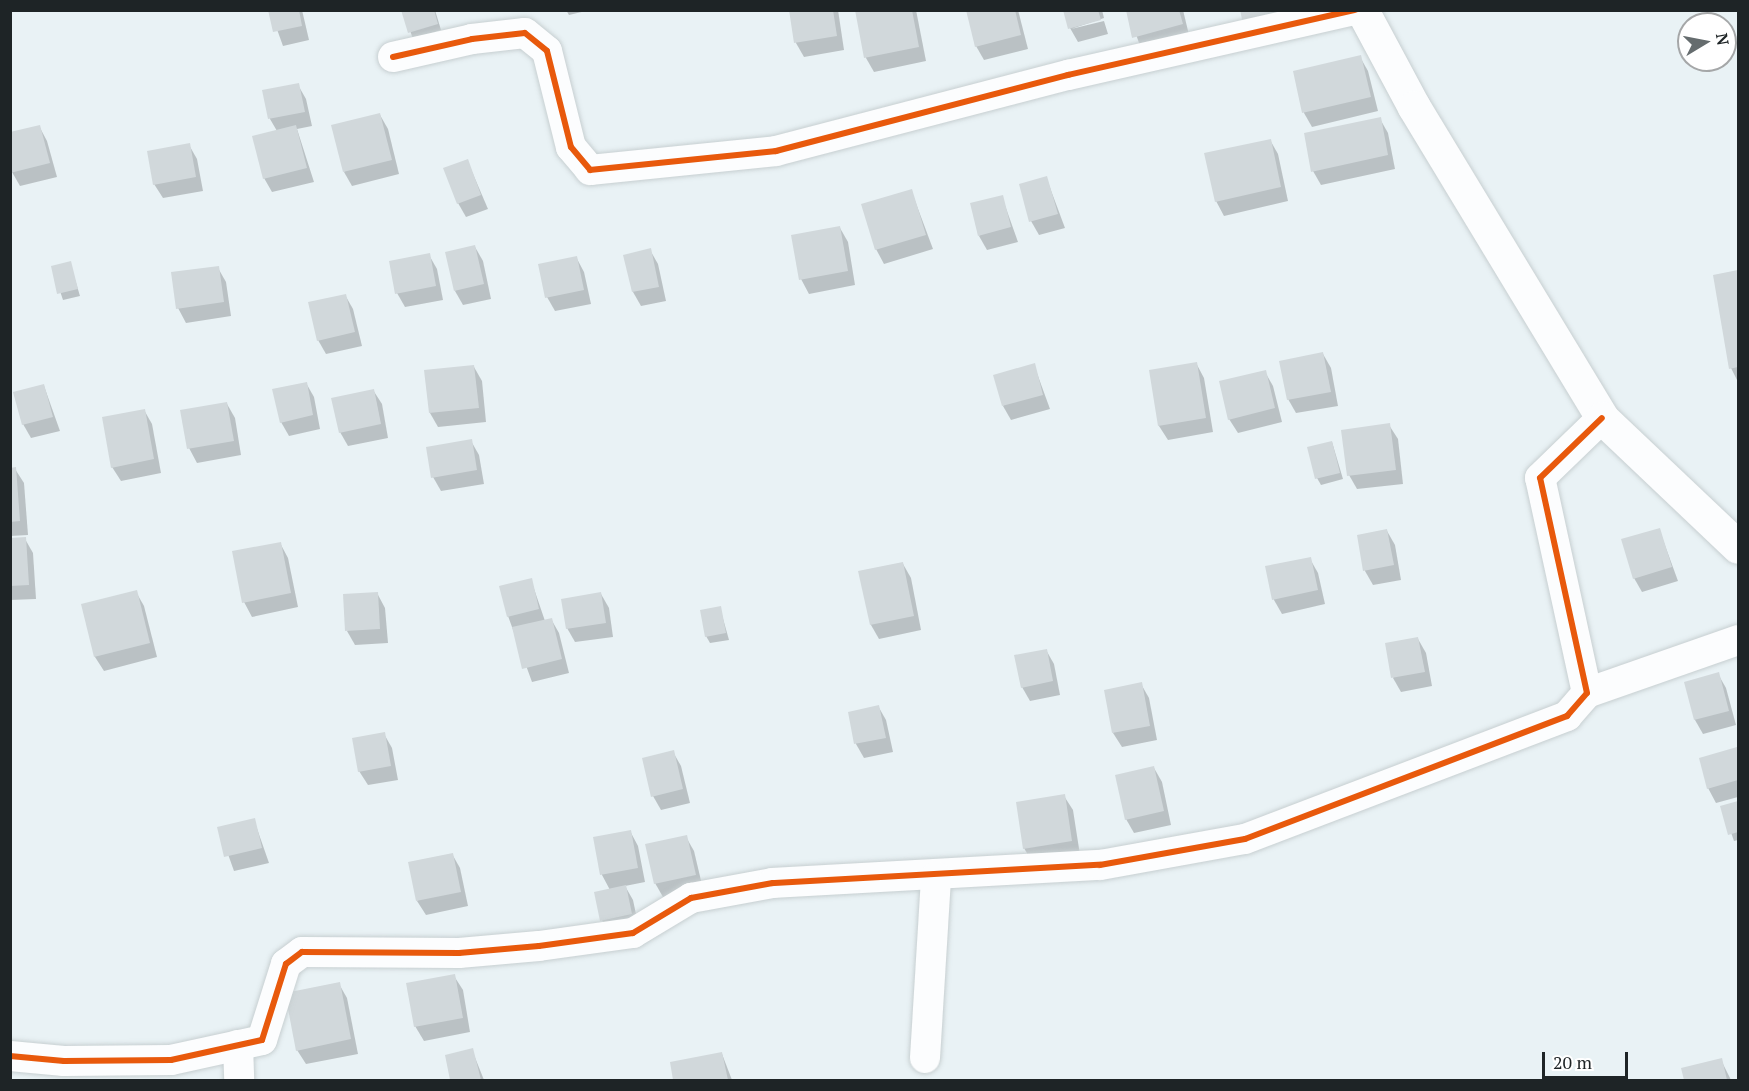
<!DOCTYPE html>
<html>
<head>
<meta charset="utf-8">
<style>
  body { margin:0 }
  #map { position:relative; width:1749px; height:1091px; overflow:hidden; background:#e9f2f5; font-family:"PT Serif",serif }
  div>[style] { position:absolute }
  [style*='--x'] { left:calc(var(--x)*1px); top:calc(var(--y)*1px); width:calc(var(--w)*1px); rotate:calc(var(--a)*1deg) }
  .shadow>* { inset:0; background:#0003 }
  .building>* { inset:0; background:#d1d8db }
  .roads { filter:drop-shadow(0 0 2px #c7cfd1) drop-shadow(0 0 2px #c7cfd1) }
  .street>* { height:30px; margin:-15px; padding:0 15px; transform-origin:15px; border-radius:15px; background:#fcfdfe }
  .secondary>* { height:33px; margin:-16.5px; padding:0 16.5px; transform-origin:16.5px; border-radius:16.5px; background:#fcfdfe }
  .cycleway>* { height:6px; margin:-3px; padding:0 3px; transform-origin:3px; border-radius:3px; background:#e8590c }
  span { translate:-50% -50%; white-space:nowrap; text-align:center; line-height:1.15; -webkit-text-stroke:4.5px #fff; paint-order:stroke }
  .frame { position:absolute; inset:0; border:12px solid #1e2426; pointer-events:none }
  .north { position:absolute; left:1677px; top:12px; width:60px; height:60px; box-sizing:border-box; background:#fff; border:2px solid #a5a7a8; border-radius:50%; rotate:80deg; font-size:16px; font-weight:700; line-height:24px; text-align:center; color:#1e2426 }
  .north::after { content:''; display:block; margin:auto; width:21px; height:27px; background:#656c6e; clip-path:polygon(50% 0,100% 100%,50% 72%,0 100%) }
  .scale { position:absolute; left:1542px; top:1052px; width:86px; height:27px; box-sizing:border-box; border:3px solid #1e2426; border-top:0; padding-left:8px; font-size:18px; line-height:21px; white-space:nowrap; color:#1e2426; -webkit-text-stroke:4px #fff; paint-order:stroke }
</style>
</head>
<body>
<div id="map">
  <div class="shadow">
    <div style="clip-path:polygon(270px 10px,302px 10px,309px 40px,283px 46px)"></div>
    <div style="clip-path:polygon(403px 10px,435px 10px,441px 30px,413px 39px)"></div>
    <div style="clip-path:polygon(566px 10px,590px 10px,569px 15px)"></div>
    <div style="clip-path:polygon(790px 10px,838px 10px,844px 50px,804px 57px,796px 43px)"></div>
    <div style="clip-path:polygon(856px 10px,916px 10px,926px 61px,874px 72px,866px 58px)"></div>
    <div style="clip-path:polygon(967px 10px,1018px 10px,1028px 49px,984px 60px,976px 46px)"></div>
    <div style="clip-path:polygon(1065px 10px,1102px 10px,1104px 18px,1071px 29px,1104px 21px,1108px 34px,1078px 42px,1070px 28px)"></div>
    <div style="clip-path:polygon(1127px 10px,1183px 10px,1190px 39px,1142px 51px)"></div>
    <div style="clip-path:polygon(1360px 57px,1368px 71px,1378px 111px,1312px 127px,1304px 113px,1294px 72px)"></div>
    <div style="clip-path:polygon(298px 85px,306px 99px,312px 126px,297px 129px,314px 182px,272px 192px,264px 178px,277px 131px,270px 119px,264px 91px)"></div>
    <div style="clip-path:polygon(380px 115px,388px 129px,399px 174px,352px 186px,344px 172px)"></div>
    <div style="clip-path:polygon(1380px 119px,1388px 133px,1395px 169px,1321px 185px,1313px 171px)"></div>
    <div style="clip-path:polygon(39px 126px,47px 141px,57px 177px,20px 186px,12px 172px)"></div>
    <div style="clip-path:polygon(1270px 140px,1278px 154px,1288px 201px,1224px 216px,1216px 201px)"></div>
    <div style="clip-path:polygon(189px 145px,197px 159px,203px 191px,163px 198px,154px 184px)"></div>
    <div style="clip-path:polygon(467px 160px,488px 209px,466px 217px,458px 203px)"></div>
    <div style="clip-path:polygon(1046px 177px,1065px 228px,1039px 235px,1031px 221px)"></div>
    <div style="clip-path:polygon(911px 190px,933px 249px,884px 264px,876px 249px)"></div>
    <div style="clip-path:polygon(1002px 197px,1018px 242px,987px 250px,979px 236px)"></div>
    <div style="clip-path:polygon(840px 228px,848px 242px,855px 285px,809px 294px,801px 279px)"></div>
    <div style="clip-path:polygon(475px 247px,483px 261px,491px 299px,463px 305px,455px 291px)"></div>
    <div style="clip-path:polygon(650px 250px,658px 264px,666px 301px,641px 306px,633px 292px,625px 256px)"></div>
    <div style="clip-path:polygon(429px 255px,437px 269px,443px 300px,405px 307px,397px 293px)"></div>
    <div style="clip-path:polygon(576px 257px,584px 272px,591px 304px,555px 311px,547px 297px)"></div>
    <div style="clip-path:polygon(70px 263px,80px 296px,63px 300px,52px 267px)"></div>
    <div style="clip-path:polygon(218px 268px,226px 282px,231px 316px,186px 323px,178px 308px)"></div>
    <div style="clip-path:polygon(1738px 272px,1738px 382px,1731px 368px,1714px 276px)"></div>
    <div style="clip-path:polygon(345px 295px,353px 309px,362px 346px,326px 354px,318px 340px)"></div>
    <div style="clip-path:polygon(1323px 354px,1331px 368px,1338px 406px,1296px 413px,1288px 399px)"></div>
    <div style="clip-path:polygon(1196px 363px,1204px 378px,1213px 432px,1168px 440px,1159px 426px,1150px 371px)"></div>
    <div style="clip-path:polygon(1034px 365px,1050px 409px,1011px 420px,1003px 406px)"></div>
    <div style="clip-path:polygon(474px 367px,482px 381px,486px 422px,438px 427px,430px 413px,425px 372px)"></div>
    <div style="clip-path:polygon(1265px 372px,1273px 386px,1282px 422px,1238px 433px,1229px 419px)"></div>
    <div style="clip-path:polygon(306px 383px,314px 397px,320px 429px,289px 436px,281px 422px)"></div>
    <div style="clip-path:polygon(44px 386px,60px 431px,31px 438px,23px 424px)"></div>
    <div style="clip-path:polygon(373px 390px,382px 404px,388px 438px,348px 446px,340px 432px)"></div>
    <div style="clip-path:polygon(227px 404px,235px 418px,241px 455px,197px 463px,189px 448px)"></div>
    <div style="clip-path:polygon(144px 410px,152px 424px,161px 473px,121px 481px,112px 467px)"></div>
    <div style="clip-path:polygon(1389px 425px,1398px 439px,1403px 484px,1357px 489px,1349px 475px)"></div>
    <div style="clip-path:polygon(471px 441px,479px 455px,484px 484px,441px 491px,433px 477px)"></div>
    <div style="clip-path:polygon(1332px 442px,1343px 479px,1321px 485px,1317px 478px)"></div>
    <div style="clip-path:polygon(10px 469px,15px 469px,24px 483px,28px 535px,10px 536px)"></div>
    <div style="clip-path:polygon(1659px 529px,1678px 581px,1642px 592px,1634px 578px)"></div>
    <div style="clip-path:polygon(1387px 531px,1395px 545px,1401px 580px,1373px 585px,1365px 571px,1358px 536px)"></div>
    <div style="clip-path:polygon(25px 539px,33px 553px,36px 599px,10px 600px,10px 540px)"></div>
    <div style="clip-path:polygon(280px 543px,288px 558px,298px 607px,252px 617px,244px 602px)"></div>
    <div style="clip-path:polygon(1310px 559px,1318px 573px,1325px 604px,1282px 614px,1274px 600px,1267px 568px)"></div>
    <div style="clip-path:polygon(903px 564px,911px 578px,921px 630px,879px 639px,871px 625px,860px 573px)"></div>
    <div style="clip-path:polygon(531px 580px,545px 621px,551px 619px,559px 633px,569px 673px,532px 682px,508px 616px)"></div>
    <div style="clip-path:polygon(136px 592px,144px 606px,157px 657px,104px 671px,95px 657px,82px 605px)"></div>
    <div style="clip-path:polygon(377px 593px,385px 608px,388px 643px,355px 645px,347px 631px)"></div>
    <div style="clip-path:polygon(601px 594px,609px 608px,613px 637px,575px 642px,567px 628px)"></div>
    <div style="clip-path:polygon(720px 608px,729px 640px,710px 643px,706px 636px)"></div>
    <div style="clip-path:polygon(1418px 639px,1426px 653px,1432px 686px,1401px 692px,1393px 678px)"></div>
    <div style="clip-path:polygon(1046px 650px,1054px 664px,1060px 695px,1030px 701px,1022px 687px)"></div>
    <div style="clip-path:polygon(1718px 674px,1726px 688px,1736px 725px,1703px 734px,1695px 720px,1686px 683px)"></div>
    <div style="clip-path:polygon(1141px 684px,1149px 698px,1157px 740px,1122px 747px,1113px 733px)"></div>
    <div style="clip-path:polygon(878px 706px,886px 720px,893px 752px,864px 758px,856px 744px,849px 713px)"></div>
    <div style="clip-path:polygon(384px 734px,392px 748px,398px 780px,368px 785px,359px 771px)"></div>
    <div style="clip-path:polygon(1737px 749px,1738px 797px,1716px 803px,1708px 788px)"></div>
    <div style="clip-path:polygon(673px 752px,681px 766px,690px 803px,661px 810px,653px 796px)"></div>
    <div style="clip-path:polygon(1154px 768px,1162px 782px,1171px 825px,1134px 833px,1126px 819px)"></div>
    <div style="clip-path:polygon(1064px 796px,1073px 810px,1080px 855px,1032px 862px,1024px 848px)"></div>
    <div style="clip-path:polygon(1738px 803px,1738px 840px,1734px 841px,1722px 807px)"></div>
    <div style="clip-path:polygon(254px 820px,269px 863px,234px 871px,219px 829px)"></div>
    <div style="clip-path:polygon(630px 831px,638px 846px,645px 882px,625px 886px,633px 900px,639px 928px,610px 934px,602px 920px,610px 890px,602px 875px,595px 838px)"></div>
    <div style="clip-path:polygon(686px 837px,694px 851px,703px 889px,663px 897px,655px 883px)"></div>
    <div style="clip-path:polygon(452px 854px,460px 868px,468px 906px,426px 915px,417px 901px)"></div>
    <div style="clip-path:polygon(454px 976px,463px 990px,470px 1032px,424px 1041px,415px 1026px)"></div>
    <div style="clip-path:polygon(339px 984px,347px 998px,358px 1054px,306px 1064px,297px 1050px)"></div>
    <div style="clip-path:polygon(472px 1050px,484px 1080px,452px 1080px,446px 1056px)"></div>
    <div style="clip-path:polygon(722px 1054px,732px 1080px,675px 1080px,672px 1063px)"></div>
    <div style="clip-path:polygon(1721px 1060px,1731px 1080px,1685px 1080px,1682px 1069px)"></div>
  </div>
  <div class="building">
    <div style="clip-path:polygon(268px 10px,299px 10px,302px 26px,273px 32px)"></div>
    <div style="clip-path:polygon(401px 10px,434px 10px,438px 24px,408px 33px)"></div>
    <div style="clip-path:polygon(789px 10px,833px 10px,837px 36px,794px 43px)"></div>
    <div style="clip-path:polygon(855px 10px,912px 10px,919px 47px,864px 58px)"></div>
    <div style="clip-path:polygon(966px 10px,1015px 10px,1021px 35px,975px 47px)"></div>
    <div style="clip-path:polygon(1063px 10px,1098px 10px,1101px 20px,1068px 29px)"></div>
    <div style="clip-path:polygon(1126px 10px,1179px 10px,1183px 24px,1132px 38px)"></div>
    <div style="clip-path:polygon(1240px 10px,1305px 10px,1244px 28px)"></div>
    <div style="clip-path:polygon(1361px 55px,1371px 97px,1302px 113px,1293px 71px)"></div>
    <div style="clip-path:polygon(299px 83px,305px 112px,268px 119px,262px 90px)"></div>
    <div style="clip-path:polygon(380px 113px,392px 160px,343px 172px,331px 125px)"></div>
    <div style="clip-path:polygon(1381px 117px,1388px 155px,1311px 172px,1304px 133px)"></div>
    <div style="clip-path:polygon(40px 125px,50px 163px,10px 173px,10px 132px)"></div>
    <div style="clip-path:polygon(296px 125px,307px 168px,263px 179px,252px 136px)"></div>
    <div style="clip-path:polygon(1271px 139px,1281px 187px,1215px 202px,1204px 153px)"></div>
    <div style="clip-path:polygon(190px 143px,196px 177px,153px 185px,147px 151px)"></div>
    <div style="clip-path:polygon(468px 159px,481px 195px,457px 204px,443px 168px)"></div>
    <div style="clip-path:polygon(1047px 176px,1058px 214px,1029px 222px,1019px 184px)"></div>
    <div style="clip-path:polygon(912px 189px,926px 235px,875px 250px,861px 204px)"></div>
    <div style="clip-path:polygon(1003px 195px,1011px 227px,978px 236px,970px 203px)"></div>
    <div style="clip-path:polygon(840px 226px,848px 271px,799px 280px,791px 235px)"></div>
    <div style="clip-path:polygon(475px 245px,484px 284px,454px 291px,445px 252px)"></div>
    <div style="clip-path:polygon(651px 248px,659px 287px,632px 292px,623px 255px)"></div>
    <div style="clip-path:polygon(430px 253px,436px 286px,395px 294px,389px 261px)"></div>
    <div style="clip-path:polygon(577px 256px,584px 290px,545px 298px,538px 264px)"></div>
    <div style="clip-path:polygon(71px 261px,78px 289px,57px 294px,51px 266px)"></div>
    <div style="clip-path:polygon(219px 266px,224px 302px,176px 309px,171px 272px)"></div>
    <div style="clip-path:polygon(1738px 270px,1738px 367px,1729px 369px,1713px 275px)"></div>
    <div style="clip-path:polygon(346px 294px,355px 332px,317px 341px,308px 302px)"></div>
    <div style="clip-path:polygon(1323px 352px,1331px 392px,1287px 400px,1279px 361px)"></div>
    <div style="clip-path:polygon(1197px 362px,1206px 418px,1158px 426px,1149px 370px)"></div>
    <div style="clip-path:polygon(1035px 363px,1043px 395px,1002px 406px,993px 375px)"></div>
    <div style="clip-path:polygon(474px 365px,479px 408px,429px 413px,424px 370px)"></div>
    <div style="clip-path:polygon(1266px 370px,1275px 408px,1228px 420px,1219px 381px)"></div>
    <div style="clip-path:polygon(307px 382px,313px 415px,280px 423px,272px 389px)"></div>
    <div style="clip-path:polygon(44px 384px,53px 417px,22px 425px,13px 392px)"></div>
    <div style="clip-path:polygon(374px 389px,381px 424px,339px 433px,331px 398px)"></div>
    <div style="clip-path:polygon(227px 402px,234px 441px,187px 449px,180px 410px)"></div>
    <div style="clip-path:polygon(145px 409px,154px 459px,111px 468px,102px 417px)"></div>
    <div style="clip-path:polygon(1390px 423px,1396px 470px,1347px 476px,1341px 430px)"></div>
    <div style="clip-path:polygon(472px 439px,477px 470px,431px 478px,426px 447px)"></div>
    <div style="clip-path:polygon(1332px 441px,1340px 473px,1315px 479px,1307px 447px)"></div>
    <div style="clip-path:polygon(16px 467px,20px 521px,10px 522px,10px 468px)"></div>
    <div style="clip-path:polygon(1660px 528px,1672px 567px,1633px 579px,1621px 539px)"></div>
    <div style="clip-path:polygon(1387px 529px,1394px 565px,1363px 571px,1357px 535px)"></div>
    <div style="clip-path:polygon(26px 537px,29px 585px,10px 586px,10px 538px)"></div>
    <div style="clip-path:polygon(281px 542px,291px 593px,242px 603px,232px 551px)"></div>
    <div style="clip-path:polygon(1311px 557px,1318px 590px,1272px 600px,1265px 566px)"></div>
    <div style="clip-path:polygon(903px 562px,914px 616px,870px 625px,858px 571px)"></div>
    <div style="clip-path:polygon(532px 578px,539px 609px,507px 617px,499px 586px)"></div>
    <div style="clip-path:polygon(137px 590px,150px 643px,94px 657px,81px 604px)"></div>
    <div style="clip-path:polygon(378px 592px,380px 629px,345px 631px,343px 594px)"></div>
    <div style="clip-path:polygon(601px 592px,606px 623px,566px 629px,561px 599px)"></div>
    <div style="clip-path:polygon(721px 606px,726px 633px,705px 637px,700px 610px)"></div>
    <div style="clip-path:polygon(552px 618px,562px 659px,522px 669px,512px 627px)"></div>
    <div style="clip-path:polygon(1418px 637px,1425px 672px,1391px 678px,1385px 643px)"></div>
    <div style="clip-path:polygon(1047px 649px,1053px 681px,1021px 688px,1014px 655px)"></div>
    <div style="clip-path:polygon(1719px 672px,1729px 711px,1694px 720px,1684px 682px)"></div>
    <div style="clip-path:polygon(1142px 682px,1150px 726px,1112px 733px,1104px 690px)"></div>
    <div style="clip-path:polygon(879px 705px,886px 738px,854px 744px,848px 712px)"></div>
    <div style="clip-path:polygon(385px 732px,391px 766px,358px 772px,352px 738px)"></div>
    <div style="clip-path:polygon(1737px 747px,1738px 780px,1707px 789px,1699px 758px)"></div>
    <div style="clip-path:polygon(674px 750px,683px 789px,651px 797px,642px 758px)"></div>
    <div style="clip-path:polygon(1154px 766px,1164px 811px,1125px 820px,1115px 775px)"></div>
    <div style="clip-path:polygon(1065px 794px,1072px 841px,1023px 849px,1016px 802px)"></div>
    <div style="clip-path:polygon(1738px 801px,1738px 832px,1728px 835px,1720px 806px)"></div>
    <div style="clip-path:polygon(255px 818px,262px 848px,224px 857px,217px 827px)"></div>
    <div style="clip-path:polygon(631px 830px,638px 868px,600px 875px,593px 837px)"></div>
    <div style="clip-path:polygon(687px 835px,696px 875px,654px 884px,645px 844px)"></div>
    <div style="clip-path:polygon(453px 853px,461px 892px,416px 901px,408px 862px)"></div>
    <div style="clip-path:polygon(626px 885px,632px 914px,600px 921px,594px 892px)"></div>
    <div style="clip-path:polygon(455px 974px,463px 1018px,414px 1027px,406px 983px)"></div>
    <div style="clip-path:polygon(340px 982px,351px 1039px,296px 1051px,285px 993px)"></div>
    <div style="clip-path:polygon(473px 1048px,481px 1080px,450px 1080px,445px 1055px)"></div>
    <div style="clip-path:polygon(722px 1052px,728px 1080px,673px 1080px,670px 1062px)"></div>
    <div style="clip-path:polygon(1722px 1058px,1727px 1080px,1684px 1080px,1681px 1068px)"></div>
  </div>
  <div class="roads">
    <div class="street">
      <div style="--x:393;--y:57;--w:81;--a:-12.8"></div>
      <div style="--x:472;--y:39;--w:53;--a:-6.5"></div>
      <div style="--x:525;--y:33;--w:28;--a:39"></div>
      <div style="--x:547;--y:51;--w:99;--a:76"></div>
      <div style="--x:571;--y:147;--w:30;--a:50"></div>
      <div style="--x:590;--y:170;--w:187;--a:-5.8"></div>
      <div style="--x:776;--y:151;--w:302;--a:-14.6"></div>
      <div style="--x:1068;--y:75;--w:294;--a:-12.8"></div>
      <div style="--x:1587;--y:693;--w:160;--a:-19.3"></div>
      <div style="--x:238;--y:1045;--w:35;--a:88"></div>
      <div style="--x:10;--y:1056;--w:54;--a:5.3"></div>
      <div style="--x:64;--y:1061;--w:107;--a:-0.5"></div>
      <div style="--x:171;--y:1060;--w:93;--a:-12.4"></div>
      <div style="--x:262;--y:1040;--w:80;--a:-72.5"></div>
      <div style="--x:286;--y:964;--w:20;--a:-37"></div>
      <div style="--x:302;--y:952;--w:157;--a:0.4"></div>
      <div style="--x:459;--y:953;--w:80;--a:-5"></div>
      <div style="--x:539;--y:946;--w:95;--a:-7.9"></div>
      <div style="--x:633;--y:933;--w:68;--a:-31.1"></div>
      <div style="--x:691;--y:898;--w:83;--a:-10.4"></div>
      <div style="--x:773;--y:883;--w:327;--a:-3.2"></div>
      <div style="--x:1100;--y:865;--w:147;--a:-10.2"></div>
      <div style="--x:1245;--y:839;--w:345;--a:-20.9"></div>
      <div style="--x:1567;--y:716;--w:30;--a:-49"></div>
      <div style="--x:1587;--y:693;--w:220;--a:-102.3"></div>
      <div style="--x:1540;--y:478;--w:86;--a:-44.1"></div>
      <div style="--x:925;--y:1058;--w:182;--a:-86.5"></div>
    </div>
    <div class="secondary">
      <div style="--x:1362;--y:10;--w:110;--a:61.8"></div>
      <div style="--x:1414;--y:107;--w:363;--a:58.8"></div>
      <div style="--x:1602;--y:418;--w:187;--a:43.5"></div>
    </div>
  </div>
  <div class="cycleway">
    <div style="--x:393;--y:57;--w:81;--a:-12.8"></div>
    <div style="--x:472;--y:39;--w:53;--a:-6.5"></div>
    <div style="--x:525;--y:33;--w:28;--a:39"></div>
    <div style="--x:547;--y:51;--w:99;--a:76"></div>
    <div style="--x:571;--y:147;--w:30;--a:50"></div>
    <div style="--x:590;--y:170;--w:187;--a:-5.8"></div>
    <div style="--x:776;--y:151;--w:302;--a:-14.6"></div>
    <div style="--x:1068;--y:75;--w:294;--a:-12.8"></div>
    <div style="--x:10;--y:1056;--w:54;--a:5.3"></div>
    <div style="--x:64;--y:1061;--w:107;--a:-0.5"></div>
    <div style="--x:171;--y:1060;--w:93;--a:-12.4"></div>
    <div style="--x:262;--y:1040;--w:80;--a:-72.5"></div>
    <div style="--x:286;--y:964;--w:20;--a:-37"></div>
    <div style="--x:302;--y:952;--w:157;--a:0.4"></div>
    <div style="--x:459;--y:953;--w:80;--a:-5"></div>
    <div style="--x:539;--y:946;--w:95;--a:-7.9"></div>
    <div style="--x:633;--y:933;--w:68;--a:-31.1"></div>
    <div style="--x:691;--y:898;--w:83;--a:-10.4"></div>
    <div style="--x:773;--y:883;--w:327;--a:-3.2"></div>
    <div style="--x:1100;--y:865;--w:147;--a:-10.2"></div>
    <div style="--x:1245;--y:839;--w:345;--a:-20.9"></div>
    <div style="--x:1567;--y:716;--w:30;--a:-49"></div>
    <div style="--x:1587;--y:693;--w:220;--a:-102.3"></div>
    <div style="--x:1540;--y:478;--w:86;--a:-44.1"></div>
  </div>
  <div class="frame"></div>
  <div class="north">N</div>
  <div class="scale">20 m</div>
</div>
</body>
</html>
